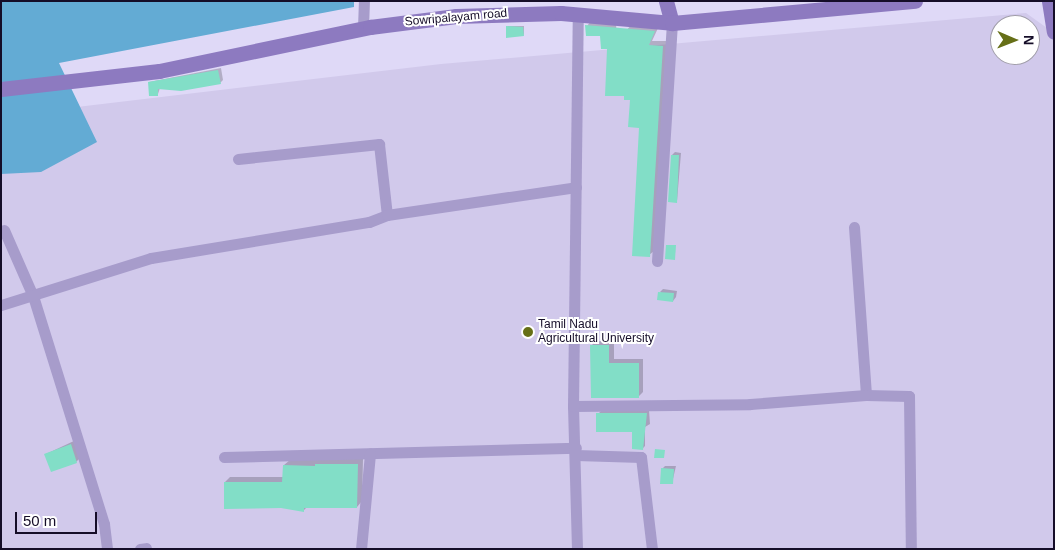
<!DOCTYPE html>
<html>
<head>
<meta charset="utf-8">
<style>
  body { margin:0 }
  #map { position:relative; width:1055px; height:550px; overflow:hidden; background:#dfd9f7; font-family:Arial,sans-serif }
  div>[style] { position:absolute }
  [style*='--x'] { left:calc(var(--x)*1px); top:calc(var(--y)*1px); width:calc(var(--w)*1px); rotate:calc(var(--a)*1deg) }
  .built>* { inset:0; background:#d1c9eb }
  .water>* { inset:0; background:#63abd4 }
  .shadow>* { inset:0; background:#0003 }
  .building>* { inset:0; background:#82dec7 }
  .street>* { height:11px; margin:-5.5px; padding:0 5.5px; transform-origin:5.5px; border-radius:5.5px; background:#a79ccb }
  .secondary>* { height:15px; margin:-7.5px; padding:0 7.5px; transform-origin:7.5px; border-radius:7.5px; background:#8d7ac0 }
  .dots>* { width:14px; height:14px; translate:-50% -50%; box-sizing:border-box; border:2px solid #fff; border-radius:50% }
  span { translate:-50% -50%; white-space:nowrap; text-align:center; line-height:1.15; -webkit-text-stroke:4px #fff; paint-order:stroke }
  .street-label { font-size:12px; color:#150d28 }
  .poi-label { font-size:12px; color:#150d28 }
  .left { translate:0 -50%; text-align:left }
  .frame { position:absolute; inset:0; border:2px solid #150d28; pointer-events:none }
  .north { position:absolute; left:990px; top:15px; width:50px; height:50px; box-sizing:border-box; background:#fff; border:1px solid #a19ea9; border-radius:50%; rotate:91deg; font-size:14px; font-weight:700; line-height:20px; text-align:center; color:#150d28 }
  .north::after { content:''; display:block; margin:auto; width:18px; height:22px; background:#666f17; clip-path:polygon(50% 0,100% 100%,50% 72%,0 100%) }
  .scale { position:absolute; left:15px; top:512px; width:82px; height:22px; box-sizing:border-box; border:2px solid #150d28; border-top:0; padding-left:6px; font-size:15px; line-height:18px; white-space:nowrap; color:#150d28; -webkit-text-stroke:4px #fff; paint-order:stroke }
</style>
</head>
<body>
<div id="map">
  <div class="built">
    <div style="clip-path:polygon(evenodd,1026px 13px,1047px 28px,1054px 15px,1054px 549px,1px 549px,1px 116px,441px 64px,1026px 13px,1000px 25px,1030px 25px,1030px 55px,1000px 55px,1000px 25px)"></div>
  </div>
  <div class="water">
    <div style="clip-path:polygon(1px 1px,354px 1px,354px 7px,59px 63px,97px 142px,41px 172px,1px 174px)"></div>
  </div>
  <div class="shadow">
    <div style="clip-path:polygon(591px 21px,616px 23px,617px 41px,632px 24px,659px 26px,652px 41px,667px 41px,654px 251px,649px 255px,640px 127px,632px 99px,609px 47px,602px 35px,587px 26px)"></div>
    <div style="clip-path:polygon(524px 26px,524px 35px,507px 27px,508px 26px)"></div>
    <div style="clip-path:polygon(221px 68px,223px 80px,220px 83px,160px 88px,158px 94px,149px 82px)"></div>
    <div style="clip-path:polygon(675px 152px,681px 153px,677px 201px,672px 155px)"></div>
    <div style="clip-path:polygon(663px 289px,677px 291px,676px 297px,673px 301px,660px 292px)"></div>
    <div style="clip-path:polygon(596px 341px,614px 341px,614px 359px,643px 359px,643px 392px,638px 397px,591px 346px)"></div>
    <div style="clip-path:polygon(649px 410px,650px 424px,645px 427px,645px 446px,642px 449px,633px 431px,598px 414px,601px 411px)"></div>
    <div style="clip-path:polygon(76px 440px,81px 457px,76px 462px,46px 454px)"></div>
    <div style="clip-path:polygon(322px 458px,363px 459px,362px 501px,357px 507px,307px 507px,303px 511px,225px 482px,230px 477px,284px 477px,284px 465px,290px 460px)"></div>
    <div style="clip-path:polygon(665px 466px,676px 466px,672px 483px,662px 469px)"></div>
  </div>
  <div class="building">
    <div style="clip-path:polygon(585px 25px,655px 31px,649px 45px,663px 46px,650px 257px,632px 256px,639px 128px,628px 127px,630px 100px,624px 100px,624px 96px,605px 96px,607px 49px,601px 49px,600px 36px,586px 36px)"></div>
    <div style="clip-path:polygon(506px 26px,523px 27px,524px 36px,506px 38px)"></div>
    <div style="clip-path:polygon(218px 70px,221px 84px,181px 91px,158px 89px,158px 96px,149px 96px,148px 82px)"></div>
    <div style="clip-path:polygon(671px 155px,679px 155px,677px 203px,668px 202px)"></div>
    <div style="clip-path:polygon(666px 245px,676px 245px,675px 260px,665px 259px)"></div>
    <div style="clip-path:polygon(658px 292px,674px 293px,673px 302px,657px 300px)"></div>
    <div style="clip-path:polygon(590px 345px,609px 345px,609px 363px,639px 363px,639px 398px,591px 398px)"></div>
    <div style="clip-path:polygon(596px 413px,647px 413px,643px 450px,632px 449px,632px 432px,596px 432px)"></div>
    <div style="clip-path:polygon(71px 444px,77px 463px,51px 472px,44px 454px)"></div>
    <div style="clip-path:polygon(655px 449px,665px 450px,664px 458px,654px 458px)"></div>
    <div style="clip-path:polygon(315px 464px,358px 464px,357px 508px,304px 508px,304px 512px,281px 508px,224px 509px,224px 482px,282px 482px,283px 465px,315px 466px)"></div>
    <div style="clip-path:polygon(661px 468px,674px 469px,673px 484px,660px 484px)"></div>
  </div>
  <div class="street">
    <div style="--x:363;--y:28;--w:27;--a:-88"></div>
    <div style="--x:238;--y:159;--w:142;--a:-6.1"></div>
    <div style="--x:379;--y:144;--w:71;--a:83.6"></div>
    <div style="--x:854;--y:227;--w:168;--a:85.9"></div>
    <div style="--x:866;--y:395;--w:43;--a:1.3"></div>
    <div style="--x:909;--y:396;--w:153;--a:89.3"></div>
    <div style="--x:4;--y:230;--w:72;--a:66.3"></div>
    <div style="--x:33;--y:296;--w:239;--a:72.7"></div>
    <div style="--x:104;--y:524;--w:25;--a:83"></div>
    <div style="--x:657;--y:261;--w:238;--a:-86.4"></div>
    <div style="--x:1;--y:305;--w:157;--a:-17.4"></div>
    <div style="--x:151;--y:258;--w:221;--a:-9.4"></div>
    <div style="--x:369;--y:222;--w:19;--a:-21"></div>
    <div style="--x:387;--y:215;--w:191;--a:-8.4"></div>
    <div style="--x:573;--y:406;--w:177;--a:-0.6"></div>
    <div style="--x:750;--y:404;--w:116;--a:-4.4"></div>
    <div style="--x:576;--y:455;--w:65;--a:1.8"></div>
    <div style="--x:641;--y:457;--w:93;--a:83.2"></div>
    <div style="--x:224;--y:457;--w:352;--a:-1.5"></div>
    <div style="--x:140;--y:549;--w:6;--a:-9"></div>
    <div style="--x:361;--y:549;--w:96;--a:-84.6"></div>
    <div style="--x:577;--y:549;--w:143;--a:-91.6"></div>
    <div style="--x:573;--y:406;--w:392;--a:-89.3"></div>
  </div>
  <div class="secondary">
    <div style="--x:666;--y:1;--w:23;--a:75"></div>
    <div style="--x:1049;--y:1;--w:31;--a:81"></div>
    <div style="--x:1;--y:89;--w:159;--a:-6.5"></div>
    <div style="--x:159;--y:71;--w:216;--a:-11.8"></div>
    <div style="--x:370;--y:27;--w:87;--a:-7.3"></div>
    <div style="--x:456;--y:16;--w:105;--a:-1.6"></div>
    <div style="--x:561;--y:13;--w:111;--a:5.1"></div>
    <div style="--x:672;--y:23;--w:244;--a:-5.2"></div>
  </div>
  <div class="dots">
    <div style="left:528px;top:332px;background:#666f17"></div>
  </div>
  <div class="street-label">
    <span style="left:456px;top:18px;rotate:-5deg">Sowripalayam road</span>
  </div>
  <div class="poi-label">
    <span class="left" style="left:538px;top:332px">Tamil Nadu<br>Agricultural University</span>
  </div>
  <div class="frame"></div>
  <div class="north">N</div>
  <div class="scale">50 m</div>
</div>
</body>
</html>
